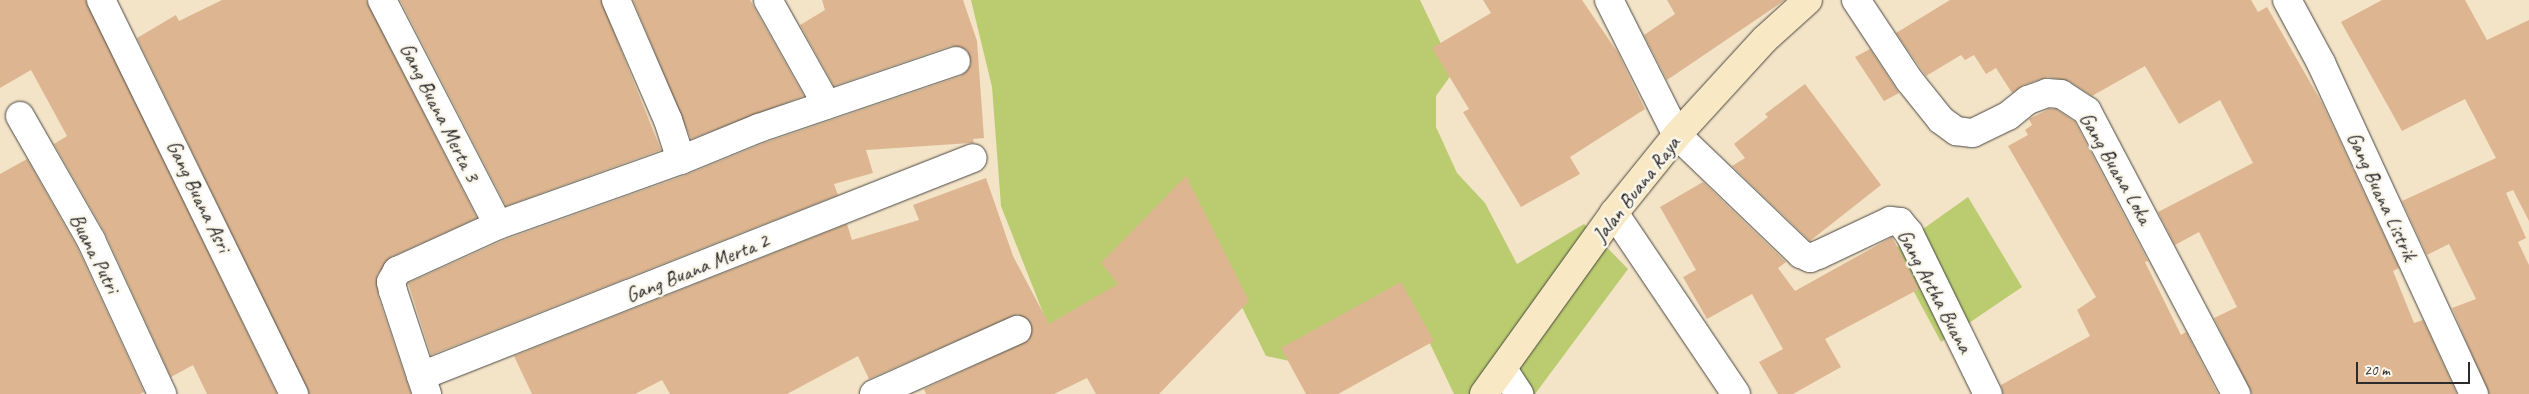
<!DOCTYPE html>
<html>
<head>
<meta charset="utf-8">
<style>
  body { margin:0 }
  #map { position:relative; width:2529px; height:394px; overflow:hidden; background:#f3e3c7; font-family:Caveat,sans-serif }
  div>[style] { position:absolute }
  [style*='--x'] { left:calc(var(--x)*1px); top:calc(var(--y)*1px); width:calc(var(--w)*1px); rotate:calc(var(--a)*1deg) }
  .green>* { inset:0; background:#bacc6f }
  .building>* { inset:0; background:#ddb691 }
  .roads { filter:drop-shadow(0 0 1px #494742) drop-shadow(0 0 1px #494742) }
  .street>* { height:28px; margin:-14px; padding:0 14px; transform-origin:14px; border-radius:14px; background:#fff }
  .secondary>* { height:28px; margin:-14px; padding:0 14px; transform-origin:14px; border-radius:14px; background:#f8e8c3 }
  span { translate:-50% -50%; white-space:nowrap; text-align:center; line-height:1.15; -webkit-text-stroke:5px #fbf7ec; paint-order:stroke }
  .street-label { font-size:21px; color:#2b2b2b }
  .scale { position:absolute; left:2356px; top:362px; width:114px; height:22px; box-sizing:border-box; border:2px solid #2b2b2b; border-top:0; padding-left:6px; font-size:15px; line-height:18px; white-space:nowrap; color:#2b2b2b; -webkit-text-stroke:4px #fbf7ec; paint-order:stroke }
</style>
</head>
<body>
<div id="map">
  <div class="green">
    <div style="clip-path:polygon(971px 0,1420px 0,1454px 71px,1436px 96px,1436px 127px,1457px 173px,1485px 203px,1517px 264px,1584px 224px,1628px 269px,1535px 394px,1454px 394px,1424px 331px,1299px 363px,1266px 356px,1204px 230px,1062px 361px,1001px 206px,992px 87px)"></div>
    <div style="clip-path:polygon(1968px 197px,2022px 287px,1941px 342px,1892px 251px)"></div>
  </div>
  <div class="building">
    <div style="clip-path:polygon(0 0,86px 0,277px 394px,207px 394px,193px 365px,171px 377px,105px 233px,54px 144px,67px 136px,31px 70px,0 88px)"></div>
    <div style="clip-path:polygon(222px 0,366px 0,477px 218px,391px 257px,377px 275px,378px 296px,411px 394px,309px 394px,137px 38px,176px 15px,179px 21px)"></div>
    <div style="clip-path:polygon(400px 0,601px 0,661px 150px,506px 206px)"></div>
    <div style="clip-path:polygon(633px 0,750px 0,804px 96px,691px 139px)"></div>
    <div style="clip-path:polygon(822px 0,963px 0,977px 41px,984px 138px,973px 139px,974px 143px,970px 143px,866px 150px,873px 173px,834px 184px,838px 195px,431px 355px,408px 283px,504px 240px,686px 175px,764px 143px,961px 76px,971px 64px,967px 50px,951px 46px,834px 86px,800px 25px,825px 10px)"></div>
    <div style="clip-path:polygon(1483px 0,1582px 0,1618px 53px,1645px 109px,1570px 157px,1580px 174px,1521px 207px,1463px 112px,1469px 109px,1432px 48px,1491px 13px)"></div>
    <div style="clip-path:polygon(1667px 0,1785px 0,1667px 80px,1644px 35px,1675px 14px)"></div>
    <div style="clip-path:polygon(1950px 0,2251px 0,2258px 12px,2267px 7px,2322px 103px,2399px 268px,2393px 271px,2414px 323px,2423px 320px,2457px 394px,2252px 394px,2214px 318px,2237px 307px,2199px 232px,2175px 245px,2158px 212px,2253px 163px,2220px 100px,2179px 124px,2145px 66px,2092px 96px,2069px 81px,2048px 77px,2023px 85px,2012px 93px,1996px 68px,1986px 74px,1974px 55px,1965px 60px,1961px 55px,1926px 76px,1896px 33px)"></div>
    <div style="clip-path:polygon(2382px 0,2465px 0,2487px 40px,2529px 20px,2529px 221px,2513px 190px,2506px 193px,2526px 238px,2518px 242px,2529px 265px,2529px 394px,2489px 394px,2452px 308px,2476px 299px,2449px 244px,2427px 255px,2402px 201px,2496px 158px,2465px 99px,2402px 131px,2341px 22px)"></div>
    <div style="clip-path:polygon(1870px 49px,1899px 93px,1884px 101px,1855px 57px)"></div>
    <div style="clip-path:polygon(1805px 84px,1881px 185px,1810px 241px,1732px 166px,1745px 158px,1734px 144px,1768px 117px,1765px 114px)"></div>
    <div style="clip-path:polygon(2049px 109px,2056px 109px,2075px 122px,2148px 261px,2145px 262px,2181px 335px,2186px 332px,2218px 394px,2003px 394px,2001px 385px,2090px 336px,2077px 310px,2096px 297px,2008px 146px,2028px 135px,2025px 130px,2032px 125px,2029px 119px)"></div>
    <div style="clip-path:polygon(27px 159px,77px 247px,144px 392px,140px 394px,0 394px,0 174px)"></div>
    <div style="clip-path:polygon(1186px 176px,1249px 301px,1159px 394px,1096px 394px,1087px 378px,1054px 394px,926px 394px,924px 389px,1029px 340px,1031px 324px,1018px 314px,869px 379px,858px 356px,787px 394px,670px 394px,662px 380px,635px 394px,532px 394px,514px 356px,847px 224px,852px 240px,919px 220px,913px 205px,986px 178px,1013px 256px,1049px 324px,1118px 284px,1101px 263px)"></div>
    <div style="clip-path:polygon(1703px 182px,1786px 262px,1778px 268px,1795px 291px,1892px 237px,1919px 289px,1825px 339px,1841px 367px,1793px 394px,1778px 394px,1759px 362px,1783px 349px,1752px 294px,1707px 319px,1683px 277px,1696px 270px,1660px 207px)"></div>
    <div style="clip-path:polygon(1401px 282px,1434px 341px,1338px 394px,1306px 394px,1281px 348px)"></div>
  </div>
  <div class="roads">
    <div class="street">
      <div style="--x:101;--y:0;--w:439;--a:63.9"></div>
      <div style="--x:382;--y:0;--w:253;--a:62.7"></div>
      <div style="--x:616;--y:0;--w:131;--a:66.6"></div>
      <div style="--x:668;--y:120;--w:42;--a:72"></div>
      <div style="--x:768;--y:0;--w:120;--a:60.7"></div>
      <div style="--x:1609;--y:0;--w:151;--a:63.3"></div>
      <div style="--x:1677;--y:135;--w:172;--a:43.8"></div>
      <div style="--x:1801;--y:254;--w:10;--a:24"></div>
      <div style="--x:1810;--y:258;--w:9;--a:-21"></div>
      <div style="--x:1818;--y:255;--w:80;--a:-25.3"></div>
      <div style="--x:1890;--y:221;--w:10;--a:6"></div>
      <div style="--x:1900;--y:222;--w:14;--a:51"></div>
      <div style="--x:1909;--y:233;--w:179;--a:63.9"></div>
      <div style="--x:1856;--y:0;--w:96;--a:56.5"></div>
      <div style="--x:1909;--y:80;--w:51;--a:51.3"></div>
      <div style="--x:1941;--y:120;--w:19;--a:36"></div>
      <div style="--x:1956;--y:131;--w:17;--a:7"></div>
      <div style="--x:1973;--y:133;--w:39;--a:-26"></div>
      <div style="--x:2008;--y:116;--w:26;--a:-39"></div>
      <div style="--x:2028;--y:100;--w:20;--a:-20"></div>
      <div style="--x:2047;--y:93;--w:14;--a:4"></div>
      <div style="--x:2061;--y:94;--w:31;--a:33"></div>
      <div style="--x:2087;--y:111;--w:320;--a:62.2"></div>
      <div style="--x:2287;--y:0;--w:72;--a:61.6"></div>
      <div style="--x:2321;--y:63;--w:365;--a:65.2"></div>
      <div style="--x:20;--y:116;--w:143;--a:60.2"></div>
      <div style="--x:91;--y:240;--w:170;--a:65.2"></div>
      <div style="--x:1614;--y:213;--w:218;--a:56"></div>
      <div style="--x:1503;--y:369;--w:30;--a:57"></div>
      <div style="--x:421;--y:376;--w:593;--a:-21.55"></div>
      <div style="--x:427;--y:394;--w:108;--a:-108.3"></div>
      <div style="--x:393;--y:291;--w:9;--a:-103"></div>
      <div style="--x:391;--y:282;--w:13;--a:-61"></div>
      <div style="--x:397;--y:271;--w:111;--a:-24.5"></div>
      <div style="--x:498;--y:225;--w:194;--a:-19.6"></div>
      <div style="--x:681;--y:160;--w:84;--a:-22.3"></div>
      <div style="--x:759;--y:128;--w:208;--a:-18.8"></div>
      <div style="--x:874;--y:394;--w:157;--a:-24.1"></div>
    </div>
    <div class="secondary">
      <div style="--x:1484;--y:394;--w:223;--a:-54.3"></div>
      <div style="--x:1614;--y:213;--w:100;--a:-51.1"></div>
      <div style="--x:1677;--y:135;--w:130;--a:-47.5"></div>
      <div style="--x:1765;--y:39;--w:58;--a:-42.2"></div>
    </div>
  </div>
  <div class="street-label">
    <span style="left:440px;top:112px;rotate:63deg">Gang Buana Merta 3</span>
    <span style="left:2116px;top:168px;rotate:60deg">Gang Buana Loka</span>
    <span style="left:1636px;top:189px;rotate:-52deg">Jalan Buana Raya</span>
    <span style="left:199px;top:196px;rotate:64deg">Gang Buana Asri</span>
    <span style="left:2382px;top:196px;rotate:65deg">Gang Buana Listrik</span>
    <span style="left:95px;top:253px;rotate:63deg">Buana Putri</span>
    <span style="left:697px;top:268px;rotate:-22deg">Gang Buana Merta 2</span>
    <span style="left:1935px;top:291px;rotate:62deg">Gang Artha Buana</span>
  </div>
  <div class="scale">20 m</div>
</div>
</body>
</html>
